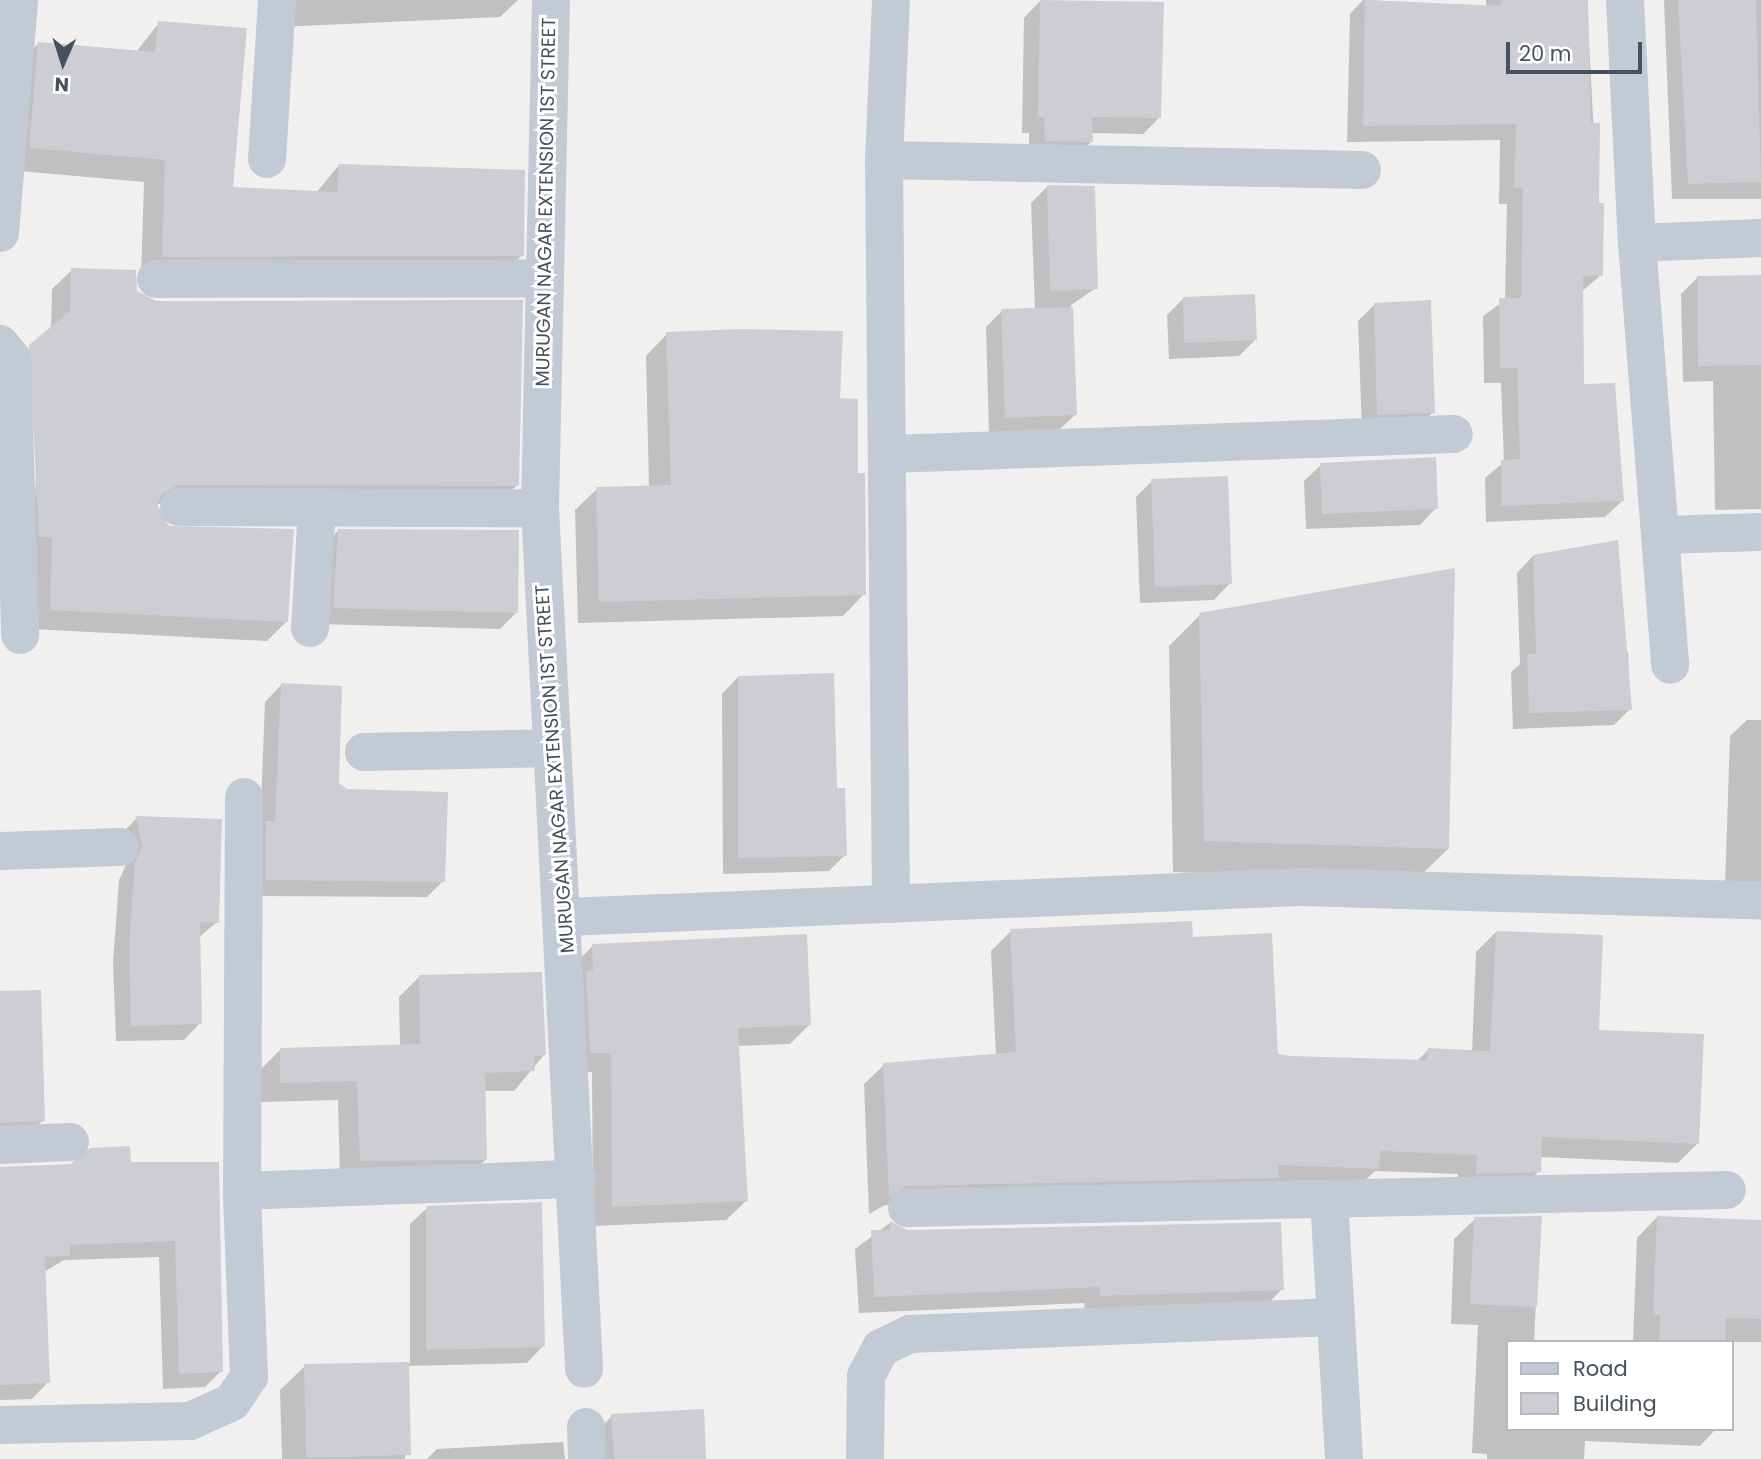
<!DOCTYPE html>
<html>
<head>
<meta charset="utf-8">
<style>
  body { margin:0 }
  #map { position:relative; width:1761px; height:1459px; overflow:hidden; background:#f2efef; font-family:Poppins,sans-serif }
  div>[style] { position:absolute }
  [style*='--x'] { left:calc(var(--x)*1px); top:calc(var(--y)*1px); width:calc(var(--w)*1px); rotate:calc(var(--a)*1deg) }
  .shadow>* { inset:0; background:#0003 }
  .building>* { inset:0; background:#ccced4 }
  .minor>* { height:38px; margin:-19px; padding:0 19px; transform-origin:19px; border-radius:19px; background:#c2cad5 }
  span { translate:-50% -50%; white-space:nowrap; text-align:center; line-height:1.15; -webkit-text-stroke:6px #fff; paint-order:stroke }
  .street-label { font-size:19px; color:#47515e }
  .legend { position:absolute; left:1506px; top:1340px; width:228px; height:91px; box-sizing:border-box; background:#fff; border:2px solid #b5b9bf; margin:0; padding:9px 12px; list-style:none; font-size:21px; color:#47515e }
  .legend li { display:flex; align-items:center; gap:14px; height:35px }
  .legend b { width:35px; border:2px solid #b5b9bf }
  .north { position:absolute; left:28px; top:28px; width:70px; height:70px; -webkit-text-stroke:5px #fff; paint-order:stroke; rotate:183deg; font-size:19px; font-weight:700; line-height:28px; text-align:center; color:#47515e }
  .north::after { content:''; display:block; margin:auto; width:24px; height:32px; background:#47515e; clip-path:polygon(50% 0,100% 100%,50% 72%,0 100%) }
  .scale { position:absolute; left:1506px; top:42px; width:136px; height:32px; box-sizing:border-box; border:4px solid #47515e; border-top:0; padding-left:9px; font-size:21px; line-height:24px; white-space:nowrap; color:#47515e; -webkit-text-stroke:5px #fff; paint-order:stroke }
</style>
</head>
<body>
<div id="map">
  <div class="shadow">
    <div style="clip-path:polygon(277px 0,518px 0,500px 17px,279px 27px)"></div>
    <div style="clip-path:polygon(1363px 0,1486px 6px,1486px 0,1587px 0,1601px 275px,1581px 292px,1582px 386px,1622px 501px,1605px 517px,1486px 522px,1485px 478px,1504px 462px,1501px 383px,1484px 383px,1483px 316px,1505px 300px,1507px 204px,1499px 204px,1500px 140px,1347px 142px,1350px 14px)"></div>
    <div style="clip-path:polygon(1664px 0,1761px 0,1761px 199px,1672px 199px)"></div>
    <div style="clip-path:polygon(1040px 1px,1160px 117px,1143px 134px,1091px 133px,1091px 142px,1075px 158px,1029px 157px,1029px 133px,1022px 133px,1024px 18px)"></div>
    <div style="clip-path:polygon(159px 23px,231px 189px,317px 192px,339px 165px,522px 255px,500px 277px,141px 278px,144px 182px,8px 170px,16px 66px,38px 44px,136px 52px)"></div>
    <div style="clip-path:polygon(1047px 187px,1096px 288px,1071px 305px,1075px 415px,1058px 431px,989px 434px,986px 327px,1002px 311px,1035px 310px,1031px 203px)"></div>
    <div style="clip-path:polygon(72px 270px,136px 292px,517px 485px,497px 505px,157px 504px,168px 528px,287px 621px,267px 641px,31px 629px,39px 376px,10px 366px,51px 329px,52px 289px)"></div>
    <div style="clip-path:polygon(1761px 276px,1761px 509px,1715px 510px,1713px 381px,1683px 382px,1681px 294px,1698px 277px)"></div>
    <div style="clip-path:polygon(1184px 298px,1256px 339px,1239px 356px,1169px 359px,1167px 315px)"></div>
    <div style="clip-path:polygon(1375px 304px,1433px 412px,1417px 429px,1362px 430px,1358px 321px)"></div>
    <div style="clip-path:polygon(667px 334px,838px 400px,857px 475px,864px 594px,843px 616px,578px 623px,575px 510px,597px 489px,649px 488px,646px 356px)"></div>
    <div style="clip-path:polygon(1321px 465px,1436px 508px,1420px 525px,1306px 529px,1304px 481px)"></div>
    <div style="clip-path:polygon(1152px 481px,1230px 583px,1214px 600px,1140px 603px,1136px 497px)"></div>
    <div style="clip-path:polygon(338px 531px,516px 613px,500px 629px,317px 624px,322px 548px)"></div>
    <div style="clip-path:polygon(1533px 556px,1621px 652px,1628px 652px,1630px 709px,1614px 725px,1513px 729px,1511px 672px,1520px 664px,1517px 573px)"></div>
    <div style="clip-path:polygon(1200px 615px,1448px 849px,1416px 880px,1173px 872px,1169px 646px)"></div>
    <div style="clip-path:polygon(738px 677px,835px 790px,845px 855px,829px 871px,723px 874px,722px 694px)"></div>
    <div style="clip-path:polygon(281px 685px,337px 784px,443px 881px,427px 897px,250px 896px,260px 829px,265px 702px)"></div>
    <div style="clip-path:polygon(1747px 720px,1761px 720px,1761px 888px,1725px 886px,1730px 736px)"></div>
    <div style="clip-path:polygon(137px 818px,217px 922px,198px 938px,200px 1023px,184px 1040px,116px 1041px,113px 963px,119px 880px,126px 865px,121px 834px)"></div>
    <div style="clip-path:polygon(1011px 931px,1191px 939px,1276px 1056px,1417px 1061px,1428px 1050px,1472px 1052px,1476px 952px,1496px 932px,1697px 1144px,1678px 1163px,1540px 1157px,1539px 1171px,1519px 1191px,1457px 1193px,1458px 1174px,1375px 1171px,1357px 1188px,1257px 1197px,885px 1205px,869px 1214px,864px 1084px,884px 1065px,996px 1056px,991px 951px)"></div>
    <div style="clip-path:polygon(593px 946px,810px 1024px,790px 1044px,737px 1046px,746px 1201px,726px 1220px,593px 1226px,592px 1072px,571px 1072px,573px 965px)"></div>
    <div style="clip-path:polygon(419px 977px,544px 1055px,514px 1091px,484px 1091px,485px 1160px,465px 1180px,340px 1180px,338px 1100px,261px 1102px,260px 1070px,280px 1050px,400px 1046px,399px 997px)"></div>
    <div style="clip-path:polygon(0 993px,43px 1120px,27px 1137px,0 1139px)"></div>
    <div style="clip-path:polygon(217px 1164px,221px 1371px,205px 1387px,163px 1389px,159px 1257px,64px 1260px,44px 1272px,48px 1382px,32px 1399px,0 1400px,0 1169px)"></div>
    <div style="clip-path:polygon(427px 1208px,543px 1346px,527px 1363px,407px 1366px,405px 1459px,282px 1459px,280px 1390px,305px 1366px,410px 1363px,410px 1224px)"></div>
    <div style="clip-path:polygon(1657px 1217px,1761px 1222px,1761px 1342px,1633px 1342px,1637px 1238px)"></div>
    <div style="clip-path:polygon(1540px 1218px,1534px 1342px,1507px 1342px,1507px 1429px,1716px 1429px,1700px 1446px,1585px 1441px,1584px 1459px,1487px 1459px,1487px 1454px,1472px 1453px,1478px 1325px,1451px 1324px,1454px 1239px,1475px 1219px)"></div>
    <div style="clip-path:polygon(890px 1223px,907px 1232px,1282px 1289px,1266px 1306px,1085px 1311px,1084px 1303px,859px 1313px,855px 1249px)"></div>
    <div style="clip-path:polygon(612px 1416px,705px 1459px,589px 1459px,591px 1437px)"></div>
    <div style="clip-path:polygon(563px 1442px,565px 1459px,427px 1459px,437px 1449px)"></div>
  </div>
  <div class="building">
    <div style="clip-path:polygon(1040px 0,1164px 2px,1161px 118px,1092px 117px,1093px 142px,1045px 141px,1044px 117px,1038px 117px)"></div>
    <div style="clip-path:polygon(1365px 0,1501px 6px,1502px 0,1588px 0,1591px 123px,1600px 123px,1599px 203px,1604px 203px,1603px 276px,1583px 276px,1584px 384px,1615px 383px,1624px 501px,1501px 506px,1501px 460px,1520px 459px,1517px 368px,1500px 368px,1499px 298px,1521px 298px,1523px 188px,1514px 188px,1516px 124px,1363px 126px)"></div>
    <div style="clip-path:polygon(1678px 0,1756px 0,1761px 182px,1688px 184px)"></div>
    <div style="clip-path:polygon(158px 21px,247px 28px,233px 187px,337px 192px,339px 164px,525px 170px,524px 256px,162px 257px,165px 160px,29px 148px,38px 42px,155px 52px)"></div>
    <div style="clip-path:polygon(1047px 185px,1095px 186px,1098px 289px,1050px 291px)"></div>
    <div style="clip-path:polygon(71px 268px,136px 270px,137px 291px,156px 301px,523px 300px,519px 486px,178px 485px,161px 495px,157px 506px,169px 526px,294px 529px,288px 622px,50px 610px,52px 537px,39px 537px,29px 345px,70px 311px)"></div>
    <div style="clip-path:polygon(1761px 275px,1761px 365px,1698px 366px,1697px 276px)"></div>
    <div style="clip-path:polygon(1255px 294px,1257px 340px,1184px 343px,1183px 297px)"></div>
    <div style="clip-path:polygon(1431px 300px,1435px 413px,1377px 415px,1374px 303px)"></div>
    <div style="clip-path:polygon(1073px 307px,1077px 415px,1005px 418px,1001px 309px)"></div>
    <div style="clip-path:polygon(742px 329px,843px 331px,840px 398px,858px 399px,858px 473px,865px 473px,866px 595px,599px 602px,596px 487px,671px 485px,666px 332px)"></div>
    <div style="clip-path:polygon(1436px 457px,1438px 509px,1322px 514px,1320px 463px)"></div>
    <div style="clip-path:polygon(1228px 476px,1232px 584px,1155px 587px,1151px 479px)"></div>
    <div style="clip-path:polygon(338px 529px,519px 530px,518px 613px,333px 608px)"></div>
    <div style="clip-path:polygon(1618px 540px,1632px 710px,1529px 713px,1527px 654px,1536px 654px,1533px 555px)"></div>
    <div style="clip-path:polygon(1455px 568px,1449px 849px,1204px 841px,1199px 613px)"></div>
    <div style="clip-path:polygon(834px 673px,837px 788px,845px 788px,847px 856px,738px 858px,738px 676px)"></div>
    <div style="clip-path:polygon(281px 683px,342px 686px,339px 783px,347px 789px,448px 792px,445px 882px,265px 880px,266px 821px,275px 821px)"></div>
    <div style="clip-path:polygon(136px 816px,222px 819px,219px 923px,200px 922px,202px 1024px,131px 1026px,129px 945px,135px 862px,142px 847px)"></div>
    <div style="clip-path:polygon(1192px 921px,1193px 937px,1272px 933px,1278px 1054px,1290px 1056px,1427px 1060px,1428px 1048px,1490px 1051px,1496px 931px,1603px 935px,1599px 1030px,1704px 1034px,1699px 1144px,1542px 1137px,1541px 1172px,1476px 1174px,1477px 1155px,1380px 1151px,1379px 1169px,1278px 1165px,1279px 1178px,907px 1186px,889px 1197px,883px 1063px,1016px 1052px,1010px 929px)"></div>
    <div style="clip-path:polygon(807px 934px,811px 1025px,738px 1028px,748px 1201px,612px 1207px,611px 1053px,590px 1053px,586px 971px,593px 971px,592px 944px)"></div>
    <div style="clip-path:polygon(542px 972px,546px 1055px,535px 1056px,535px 1071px,485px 1073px,487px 1160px,360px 1161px,357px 1081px,280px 1083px,280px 1048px,420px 1044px,419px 975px)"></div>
    <div style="clip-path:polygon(41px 990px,45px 1121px,0 1123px,0 991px)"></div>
    <div style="clip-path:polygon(130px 1146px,131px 1162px,219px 1162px,223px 1372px,179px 1374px,175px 1241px,70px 1245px,70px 1256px,45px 1257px,50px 1383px,0 1385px,0 1167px,71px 1164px,90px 1148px)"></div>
    <div style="clip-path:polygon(542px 1202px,545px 1347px,426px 1350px,426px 1206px)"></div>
    <div style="clip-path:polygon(1542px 1216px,1537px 1307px,1470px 1304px,1474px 1217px)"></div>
    <div style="clip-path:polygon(1657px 1216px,1761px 1220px,1761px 1319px,1726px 1318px,1725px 1342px,1659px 1342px,1660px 1315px,1653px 1315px)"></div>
    <div style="clip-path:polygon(890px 1221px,907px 1230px,1281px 1222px,1284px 1290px,1100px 1296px,1100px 1287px,874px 1297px,871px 1230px,890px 1230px)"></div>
    <div style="clip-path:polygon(409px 1362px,411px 1455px,306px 1458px,304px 1364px)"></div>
    <div style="clip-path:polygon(704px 1409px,706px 1459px,614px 1459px,611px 1414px)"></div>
  </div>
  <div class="minor">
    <div style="--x:551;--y:0;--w:508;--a:91.24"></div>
    <div style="--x:540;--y:508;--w:862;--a:87.07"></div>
    <div style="--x:891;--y:0;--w:160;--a:92.5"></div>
    <div style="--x:884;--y:160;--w:744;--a:89.46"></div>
    <div style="--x:1625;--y:0;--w:243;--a:87.2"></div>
    <div style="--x:1637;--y:243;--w:124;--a:-2.3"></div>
    <div style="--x:267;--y:159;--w:159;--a:-86.4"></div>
    <div style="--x:884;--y:160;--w:478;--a:1.2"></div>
    <div style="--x:0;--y:233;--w:234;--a:-85.3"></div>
    <div style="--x:1637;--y:243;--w:423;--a:85.5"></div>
    <div style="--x:156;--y:279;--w:388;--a:-0.1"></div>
    <div style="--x:0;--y:344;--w:19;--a:51"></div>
    <div style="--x:12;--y:359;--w:276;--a:88.3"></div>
    <div style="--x:890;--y:454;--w:564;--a:-2.03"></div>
    <div style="--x:179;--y:507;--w:361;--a:0.2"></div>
    <div style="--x:1660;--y:535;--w:101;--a:-1.7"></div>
    <div style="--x:310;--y:628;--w:121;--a:-86.7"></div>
    <div style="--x:364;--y:752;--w:185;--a:-1.2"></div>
    <div style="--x:0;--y:851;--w:120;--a:-1.9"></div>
    <div style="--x:565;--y:917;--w:738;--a:-2.33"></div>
    <div style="--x:1302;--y:887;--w:459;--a:1.7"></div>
    <div style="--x:0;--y:1145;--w:70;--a:-2.5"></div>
    <div style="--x:242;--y:1191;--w:394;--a:-89.7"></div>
    <div style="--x:1329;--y:1198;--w:261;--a:86.7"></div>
    <div style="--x:907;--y:1208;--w:820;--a:-1.26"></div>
    <div style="--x:0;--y:1425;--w:190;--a:-1.2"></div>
    <div style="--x:190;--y:1421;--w:46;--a:-24.3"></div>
    <div style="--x:232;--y:1402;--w:30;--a:-56"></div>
    <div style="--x:249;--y:1377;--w:186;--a:-92.2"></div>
    <div style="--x:242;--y:1191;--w:335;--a:-2.1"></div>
    <div style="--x:586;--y:1427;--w:32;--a:88"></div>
    <div style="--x:865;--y:1459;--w:83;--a:-89.3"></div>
    <div style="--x:866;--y:1376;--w:32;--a:-62"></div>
    <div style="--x:881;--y:1348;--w:32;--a:-26"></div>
    <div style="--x:910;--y:1334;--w:423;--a:-2.3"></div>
  </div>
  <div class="street-label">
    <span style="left:546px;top:202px;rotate:-89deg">MURUGAN NAGAR EXTENSION 1ST STREET</span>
    <span style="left:555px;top:769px;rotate:-94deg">MURUGAN NAGAR EXTENSION 1ST STREET</span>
  </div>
  <ul class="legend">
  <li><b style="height:9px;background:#c2cad5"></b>Road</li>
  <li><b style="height:19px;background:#ccced4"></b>Building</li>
  </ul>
  <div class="north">N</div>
  <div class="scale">20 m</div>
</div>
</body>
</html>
